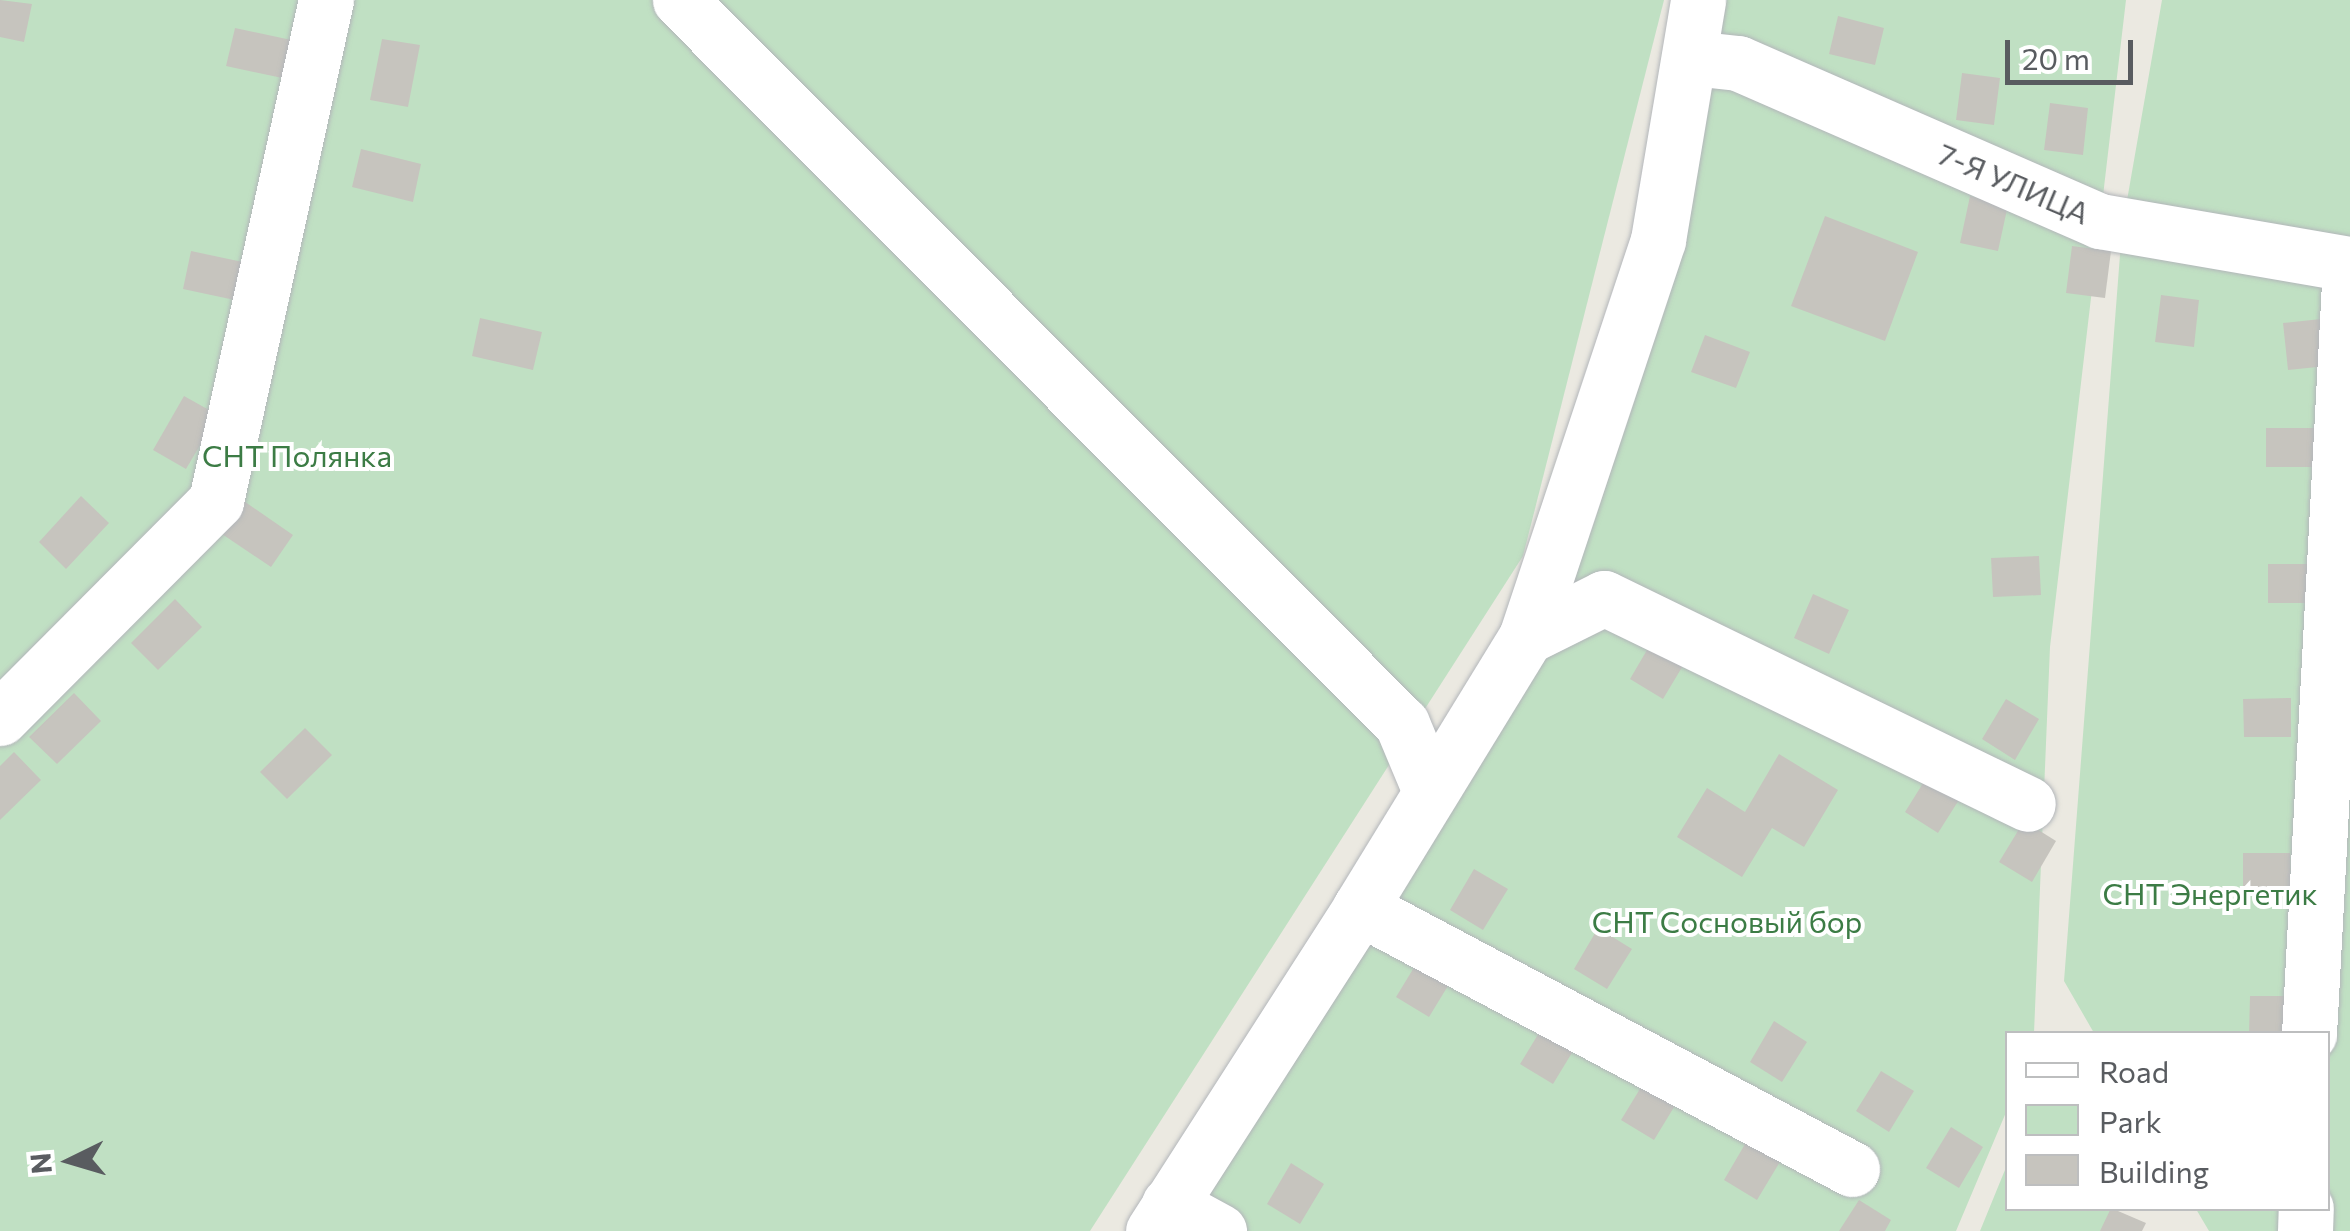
<!DOCTYPE html>
<html>
<head>
<meta charset="utf-8">
<style>
  body { margin:0 }
  #map { position:relative; width:2350px; height:1231px; overflow:hidden; background:#ebe9e1; font-family:Commissioner,sans-serif }
  div>[style] { position:absolute }
  [style*='--x'] { left:calc(var(--x)*1px); top:calc(var(--y)*1px); width:calc(var(--w)*1px); rotate:calc(var(--a)*1deg) }
  .green>* { inset:0; background:#c0e0c3 }
  .building>* { inset:0; background:#c6c4be }
  .roads { filter:drop-shadow(0 0 2px #b3b6ba) drop-shadow(0 0 2px #b3b6ba) }
  .minor>* { height:55px; margin:-27.5px; padding:0 27.5px; transform-origin:27.5px; border-radius:27.5px; background:#fff }
  span { translate:-50% -50%; white-space:nowrap; text-align:center; line-height:1.15; -webkit-text-stroke:8px #fff; paint-order:stroke }
  .street-label { font-size:30px; color:#595c60 }
  .park-label { font-size:30px; color:#3c7c45 }
  .legend { position:absolute; left:2005px; top:1031px; width:325px; height:180px; box-sizing:border-box; background:#fff; border:2px solid #bdbebf; margin:0; padding:12px 18px; list-style:none; font-size:30px; color:#595c60 }
  .legend li { display:flex; align-items:center; gap:20px; height:50px }
  .legend b { width:50px; border:2px solid #bdbebf }
  .north { position:absolute; left:20px; top:1111px; width:100px; height:100px; -webkit-text-stroke:8px #fff; paint-order:stroke; rotate:265deg; font-size:28px; font-weight:700; line-height:40px; text-align:center; color:#595c60 }
  .north::after { content:''; display:block; margin:auto; width:35px; height:45px; background:#595c60; clip-path:polygon(50% 0,100% 100%,50% 72%,0 100%) }
  .scale { position:absolute; left:2005px; top:40px; width:128px; height:45px; box-sizing:border-box; border:5px solid #595c60; border-top:0; padding-left:12px; font-size:30px; line-height:35px; white-space:nowrap; color:#595c60; -webkit-text-stroke:8px #fff; paint-order:stroke }
</style>
</head>
<body>
<div id="map">
  <div class="green">
    <div style="clip-path:polygon(0 0,1664px 0,1523px 556px,1090px 1231px,0 1231px)"></div>
    <div style="clip-path:polygon(1692px 0,2126px 0,2050px 647px,2034px 1033px,2008px 1034px,2007px 1110px,1956px 1231px,1151px 1231px,1558px 632px)"></div>
    <div style="clip-path:polygon(2162px 0,2350px 0,2350px 1231px,2209px 1231px,2196px 1209px,2328px 1208px,2328px 1034px,2094px 1033px,2064px 981px,2122px 229px)"></div>
    <div style="clip-path:polygon(2007px 1165px,2008px 1208px,2110px 1209px,2126px 1231px,1980px 1231px)"></div>
  </div>
  <div class="building">
    <div style="clip-path:polygon(0 0,32px 4px,24px 42px,0 37px)"></div>
    <div style="clip-path:polygon(1838px 16px,1884px 28px,1875px 65px,1829px 54px)"></div>
    <div style="clip-path:polygon(235px 28px,296px 41px,287px 79px,226px 66px)"></div>
    <div style="clip-path:polygon(382px 39px,420px 45px,408px 107px,370px 100px)"></div>
    <div style="clip-path:polygon(1962px 73px,2000px 78px,1994px 125px,1956px 120px)"></div>
    <div style="clip-path:polygon(2050px 103px,2088px 108px,2083px 155px,2044px 150px)"></div>
    <div style="clip-path:polygon(361px 149px,421px 164px,413px 202px,352px 187px)"></div>
    <div style="clip-path:polygon(1970px 196px,2008px 205px,1998px 251px,1960px 243px)"></div>
    <div style="clip-path:polygon(1825px 216px,1918px 252px,1885px 341px,1791px 306px)"></div>
    <div style="clip-path:polygon(2072px 246px,2111px 251px,2105px 298px,2066px 293px)"></div>
    <div style="clip-path:polygon(191px 251px,252px 264px,244px 302px,183px 289px)"></div>
    <div style="clip-path:polygon(2161px 295px,2199px 300px,2194px 347px,2155px 342px)"></div>
    <div style="clip-path:polygon(480px 318px,542px 332px,533px 370px,472px 356px)"></div>
    <div style="clip-path:polygon(2321px 319px,2327px 366px,2288px 370px,2283px 323px)"></div>
    <div style="clip-path:polygon(1705px 335px,1750px 352px,1736px 388px,1691px 372px)"></div>
    <div style="clip-path:polygon(184px 396px,218px 415px,186px 469px,153px 450px)"></div>
    <div style="clip-path:polygon(2266px 428px,2314px 428px,2314px 467px,2266px 467px)"></div>
    <div style="clip-path:polygon(81px 496px,109px 523px,66px 569px,39px 542px)"></div>
    <div style="clip-path:polygon(241px 499px,293px 535px,271px 567px,219px 532px)"></div>
    <div style="clip-path:polygon(2039px 556px,2041px 595px,1993px 597px,1991px 558px)"></div>
    <div style="clip-path:polygon(2268px 564px,2316px 564px,2316px 603px,2268px 603px)"></div>
    <div style="clip-path:polygon(1813px 594px,1849px 610px,1829px 654px,1794px 638px)"></div>
    <div style="clip-path:polygon(175px 599px,202px 627px,158px 670px,131px 643px)"></div>
    <div style="clip-path:polygon(1654px 638px,1687px 659px,1663px 699px,1630px 679px)"></div>
    <div style="clip-path:polygon(74px 693px,101px 721px,57px 764px,29px 737px)"></div>
    <div style="clip-path:polygon(2291px 698px,2291px 737px,2244px 737px,2243px 699px)"></div>
    <div style="clip-path:polygon(2006px 699px,2039px 719px,2015px 760px,1982px 739px)"></div>
    <div style="clip-path:polygon(305px 728px,332px 755px,287px 799px,260px 772px)"></div>
    <div style="clip-path:polygon(14px 752px,41px 780px,0 820px,0 766px)"></div>
    <div style="clip-path:polygon(1779px 754px,1838px 790px,1804px 847px,1772px 828px,1742px 877px,1677px 837px,1707px 788px,1745px 812px)"></div>
    <div style="clip-path:polygon(1930px 772px,1964px 792px,1938px 833px,1905px 812px)"></div>
    <div style="clip-path:polygon(2024px 821px,2056px 841px,2032px 882px,1999px 862px)"></div>
    <div style="clip-path:polygon(2243px 853px,2290px 853px,2291px 892px,2243px 892px)"></div>
    <div style="clip-path:polygon(1474px 869px,1508px 889px,1483px 930px,1450px 910px)"></div>
    <div style="clip-path:polygon(1598px 928px,1632px 949px,1607px 989px,1574px 969px)"></div>
    <div style="clip-path:polygon(1421px 956px,1454px 976px,1429px 1017px,1396px 997px)"></div>
    <div style="clip-path:polygon(2250px 996px,2287px 996px,2287px 1034px,2249px 1034px)"></div>
    <div style="clip-path:polygon(1774px 1021px,1807px 1042px,1782px 1082px,1750px 1062px)"></div>
    <div style="clip-path:polygon(1545px 1023px,1578px 1043px,1553px 1084px,1520px 1064px)"></div>
    <div style="clip-path:polygon(1881px 1071px,1914px 1091px,1889px 1132px,1856px 1111px)"></div>
    <div style="clip-path:polygon(1646px 1079px,1679px 1099px,1654px 1140px,1621px 1120px)"></div>
    <div style="clip-path:polygon(1951px 1127px,1983px 1147px,1959px 1188px,1926px 1168px)"></div>
    <div style="clip-path:polygon(1748px 1139px,1781px 1160px,1757px 1200px,1724px 1180px)"></div>
    <div style="clip-path:polygon(1291px 1163px,1324px 1184px,1300px 1224px,1267px 1204px)"></div>
    <div style="clip-path:polygon(1859px 1200px,1891px 1220px,1885px 1231px,1839px 1231px)"></div>
    <div style="clip-path:polygon(2111px 1208px,2146px 1223px,2142px 1231px,2100px 1231px)"></div>
  </div>
  <div class="roads">
    <div class="minor">
      <div style="--x:680;--y:0;--w:1022;--a:45.08"></div>
      <div style="--x:1402;--y:724;--w:73;--a:67.3"></div>
      <div style="--x:1692;--y:58;--w:46;--a:6.2"></div>
      <div style="--x:1738;--y:63;--w:395;--a:23.6"></div>
      <div style="--x:2100;--y:221;--w:254;--a:9.8"></div>
      <div style="--x:1526;--y:637;--w:87;--a:-26.6"></div>
      <div style="--x:1604;--y:598;--w:471;--a:25.9"></div>
      <div style="--x:0;--y:718;--w:306;--a:-45.1"></div>
      <div style="--x:216;--y:501;--w:513;--a:-77.62"></div>
      <div style="--x:1360;--y:908;--w:557;--a:27.95"></div>
      <div style="--x:2309;--y:1034;--w:771;--a:-86.95"></div>
      <div style="--x:1169;--y:1204;--w:57;--a:28.4"></div>
      <div style="--x:1153;--y:1231;--w:384;--a:-57.3"></div>
      <div style="--x:1360;--y:908;--w:318;--a:-58.5"></div>
      <div style="--x:1526;--y:637;--w:418;--a:-71.6"></div>
      <div style="--x:1658;--y:240;--w:243;--a:-80.5"></div>
      <div style="--x:2305;--y:1231;--w:23;--a:-88"></div>
    </div>
  </div>
  <div class="street-label">
    <span style="left:2014px;top:183px;rotate:23deg">7-Я УЛИЦА</span>
  </div>
  <div class="park-label">
    <span style="left:297px;top:455px">СНТ Полянка</span>
    <span style="left:2210px;top:893px">СНТ Энергетик</span>
    <span style="left:1727px;top:921px">СНТ Сосновый бор</span>
  </div>
  <ul class="legend">
  <li><b style="height:12px;background:#fff"></b>Road</li>
  <li><b style="height:28px;background:#c0e0c3"></b>Park</li>
  <li><b style="height:28px;background:#c6c4be"></b>Building</li>
  </ul>
  <div class="north">N</div>
  <div class="scale">20 m</div>
</div>
</body>
</html>
